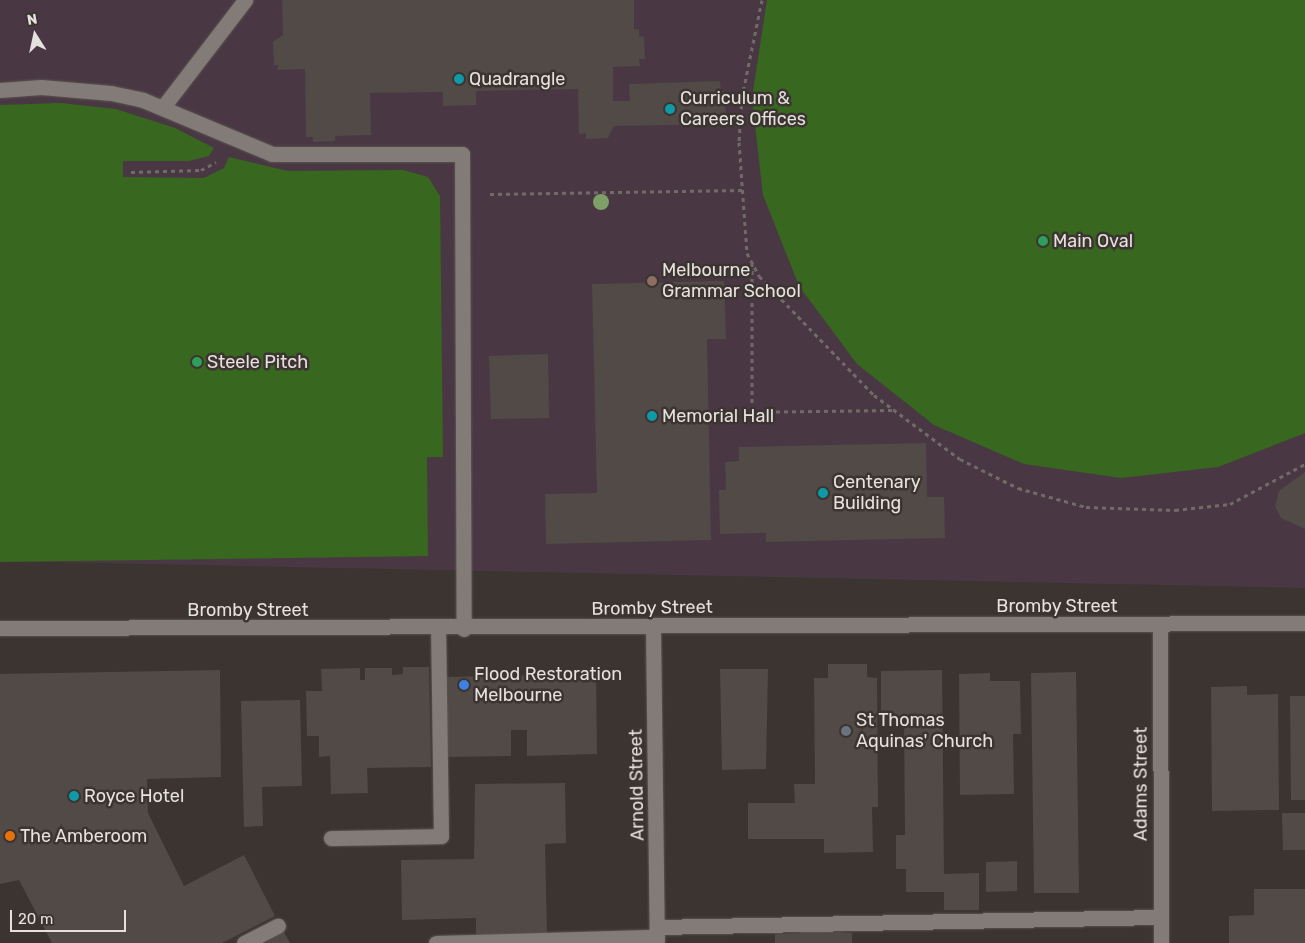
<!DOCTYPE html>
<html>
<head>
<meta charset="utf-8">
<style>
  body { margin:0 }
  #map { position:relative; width:1305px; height:943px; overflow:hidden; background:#3b3430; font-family:Rubik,sans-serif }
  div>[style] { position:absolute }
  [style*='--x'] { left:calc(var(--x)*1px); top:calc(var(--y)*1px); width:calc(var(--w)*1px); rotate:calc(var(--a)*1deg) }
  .education>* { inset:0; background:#493843 }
  .green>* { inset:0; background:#38671f }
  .building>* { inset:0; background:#514a46 }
  .path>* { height:3px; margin-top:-1.5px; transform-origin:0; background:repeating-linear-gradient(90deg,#716b68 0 4px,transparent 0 8px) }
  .roads { filter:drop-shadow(0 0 1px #59534f) drop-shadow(0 0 1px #59534f) }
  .lane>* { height:15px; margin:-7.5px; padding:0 7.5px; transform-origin:7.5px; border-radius:7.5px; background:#837b77 }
  .street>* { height:15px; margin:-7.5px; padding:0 7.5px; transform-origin:7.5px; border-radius:7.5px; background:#837b77 }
  .trees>* { width:16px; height:16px; margin:-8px; border-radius:50%; background:#7ea068 }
  .dots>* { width:14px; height:14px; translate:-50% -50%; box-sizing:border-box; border:2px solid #3b3430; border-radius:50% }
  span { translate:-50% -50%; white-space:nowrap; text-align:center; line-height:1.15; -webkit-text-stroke:5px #3b3430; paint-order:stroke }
  .poi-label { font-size:18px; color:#e5e1de }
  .left { translate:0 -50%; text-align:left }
  .street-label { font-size:18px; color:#e5e1de }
  .north { position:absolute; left:10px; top:10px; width:50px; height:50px; -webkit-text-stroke:4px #3b3430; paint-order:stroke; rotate:350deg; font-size:14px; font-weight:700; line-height:20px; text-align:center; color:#e5e1de }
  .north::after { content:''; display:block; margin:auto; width:18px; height:22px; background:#e5e1de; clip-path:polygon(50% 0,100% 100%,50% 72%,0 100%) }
  .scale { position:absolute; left:10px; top:910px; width:116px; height:22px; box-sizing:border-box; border:2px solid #e5e1de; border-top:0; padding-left:6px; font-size:15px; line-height:18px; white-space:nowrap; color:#e5e1de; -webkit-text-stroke:4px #3b3430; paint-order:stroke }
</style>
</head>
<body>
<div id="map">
  <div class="education">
    <div style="clip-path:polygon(0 0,1305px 0,1305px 588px,0 561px)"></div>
  </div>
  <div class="green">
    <div style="clip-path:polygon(767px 0,1305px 0,1305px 433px,1218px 467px,1121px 478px,1024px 464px,934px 425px,857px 364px,799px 286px,763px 195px,752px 98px)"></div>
    <div style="clip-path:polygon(61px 103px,116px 109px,175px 128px,214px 148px,209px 156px,189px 161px,123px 161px,123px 177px,204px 178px,224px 168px,229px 157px,288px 171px,403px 170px,428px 177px,440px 196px,443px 457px,427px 457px,428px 556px,0 562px,0 105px)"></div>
  </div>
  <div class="building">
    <div style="clip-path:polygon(282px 0,634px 0,634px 30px,639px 29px,639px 37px,644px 36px,645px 59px,639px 59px,640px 66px,613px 67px,613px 101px,630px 101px,629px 84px,720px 81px,721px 91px,725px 91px,726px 116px,721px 117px,722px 124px,614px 126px,608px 138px,586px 139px,586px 133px,579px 134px,578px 89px,476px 91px,476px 105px,443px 106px,443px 92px,370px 93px,371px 135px,335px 136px,335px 141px,313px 142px,313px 137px,306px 137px,305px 69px,278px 70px,278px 65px,274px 65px,273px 42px,283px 35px)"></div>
    <div style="clip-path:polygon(724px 281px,726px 339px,707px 339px,711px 540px,546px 544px,545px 494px,597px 493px,592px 284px)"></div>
    <div style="clip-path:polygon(548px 354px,549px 418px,491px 419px,489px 356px)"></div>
    <div style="clip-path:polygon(926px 443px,927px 497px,944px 497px,945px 538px,766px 542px,766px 533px,720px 534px,719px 490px,726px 490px,725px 462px,739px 461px,739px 447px)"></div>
    <div style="clip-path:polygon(1305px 472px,1305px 529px,1281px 518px,1275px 506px,1279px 491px)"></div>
    <div style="clip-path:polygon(828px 664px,867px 664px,867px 677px,877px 678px,878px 807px,872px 807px,873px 852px,824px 853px,824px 839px,748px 839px,748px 803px,795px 803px,794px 784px,815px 784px,814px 678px,828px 678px)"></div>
    <div style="clip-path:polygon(403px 667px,429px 667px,431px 767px,367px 768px,368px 793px,331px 794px,330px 756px,319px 757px,319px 736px,307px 736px,306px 691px,322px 691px,321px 669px,360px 668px,360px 680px,365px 680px,365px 668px,392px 668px,392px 675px,403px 674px)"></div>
    <div style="clip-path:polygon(720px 669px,768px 669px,766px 769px,722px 770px)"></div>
    <div style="clip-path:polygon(220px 670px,221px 777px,147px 779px,148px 813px,184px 886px,244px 855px,275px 916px,222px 943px,52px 943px,19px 880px,0 884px,0 674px)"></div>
    <div style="clip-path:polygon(942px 670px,944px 874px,979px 873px,979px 910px,944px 910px,944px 892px,906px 892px,906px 869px,896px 869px,896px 835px,905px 835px,904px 720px,881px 720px,881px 671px)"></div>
    <div style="clip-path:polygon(1076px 672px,1079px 893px,1034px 893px,1031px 673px)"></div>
    <div style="clip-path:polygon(990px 673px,990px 681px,1020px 681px,1021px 734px,1013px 734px,1014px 794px,960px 795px,959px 674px)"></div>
    <div style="clip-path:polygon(596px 674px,597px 754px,527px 756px,527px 730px,511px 730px,511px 756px,447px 757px,446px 677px)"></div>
    <div style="clip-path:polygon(1247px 686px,1247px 695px,1278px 694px,1279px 810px,1212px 811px,1211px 687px)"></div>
    <div style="clip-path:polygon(1290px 696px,1305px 696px,1305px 800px,1291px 800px)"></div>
    <div style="clip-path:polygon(300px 700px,302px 786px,262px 787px,263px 826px,244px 827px,241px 701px)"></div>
    <div style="clip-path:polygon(565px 783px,566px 843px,545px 844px,547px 933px,476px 935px,476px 918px,402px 920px,401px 860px,474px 859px,475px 784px)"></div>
    <div style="clip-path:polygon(1282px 813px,1305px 813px,1305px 850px,1283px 850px)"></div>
    <div style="clip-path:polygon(1017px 861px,1017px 891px,986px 892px,986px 862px)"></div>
    <div style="clip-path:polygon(1254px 889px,1305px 889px,1305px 943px,1229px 943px,1229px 916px,1254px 915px)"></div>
    <div style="clip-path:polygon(801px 929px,852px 933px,852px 943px,775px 943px,775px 934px,800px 933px)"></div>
    <div style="clip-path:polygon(284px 932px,290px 943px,264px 943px)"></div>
  </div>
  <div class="path">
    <div style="--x:762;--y:0;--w:99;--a:101.7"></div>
    <div style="--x:742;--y:97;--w:45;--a:93.8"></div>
    <div style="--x:739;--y:142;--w:111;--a:85.9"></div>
    <div style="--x:747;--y:253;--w:26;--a:62"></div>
    <div style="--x:759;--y:276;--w:165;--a:46"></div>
    <div style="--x:874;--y:395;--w:107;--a:36.7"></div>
    <div style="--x:960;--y:459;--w:65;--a:26.6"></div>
    <div style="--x:1018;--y:488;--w:71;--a:15.6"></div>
    <div style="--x:1086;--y:507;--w:89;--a:1.9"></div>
    <div style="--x:1175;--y:510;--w:55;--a:-6.2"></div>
    <div style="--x:1230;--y:504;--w:85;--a:-28.1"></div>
    <div style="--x:131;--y:172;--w:70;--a:-1.6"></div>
    <div style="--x:201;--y:170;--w:17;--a:-28"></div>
    <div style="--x:490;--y:194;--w:252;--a:-0.9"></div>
    <div style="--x:752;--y:263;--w:149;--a:90"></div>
    <div style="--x:752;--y:412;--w:141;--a:-0.8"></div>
  </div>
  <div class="roads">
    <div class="lane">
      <div style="--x:0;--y:90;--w:41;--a:-4.2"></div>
      <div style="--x:41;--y:87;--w:70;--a:4.9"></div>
      <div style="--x:111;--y:93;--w:33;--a:12"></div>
      <div style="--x:143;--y:100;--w:140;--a:22.7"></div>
      <div style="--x:272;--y:154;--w:190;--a:0"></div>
      <div style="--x:462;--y:154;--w:475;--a:89.8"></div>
      <div style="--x:163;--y:107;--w:135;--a:-52.5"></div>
      <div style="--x:331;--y:838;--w:110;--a:-1"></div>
      <div style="--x:441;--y:836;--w:207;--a:-90.8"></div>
      <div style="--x:657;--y:927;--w:504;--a:-1.14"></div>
      <div style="--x:244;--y:943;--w:38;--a:-27"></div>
      <div style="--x:436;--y:943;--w:221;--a:-1.6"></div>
    </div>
    <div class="street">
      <div style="--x:1160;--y:624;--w:319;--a:89.8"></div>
      <div style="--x:653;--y:627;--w:316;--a:89.3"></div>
      <div style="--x:0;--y:628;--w:1305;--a:-0.22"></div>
    </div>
  </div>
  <div class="trees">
    <div style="left:601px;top:202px"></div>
  </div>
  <div class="dots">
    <div style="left:459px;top:79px;background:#0f9aa8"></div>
    <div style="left:670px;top:109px;background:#0f9aa8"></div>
    <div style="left:1043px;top:241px;background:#2e9e5b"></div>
    <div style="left:652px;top:281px;background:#8d6e63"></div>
    <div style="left:197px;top:362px;background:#2e9e5b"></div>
    <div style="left:652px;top:416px;background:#0f9aa8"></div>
    <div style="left:823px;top:493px;background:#0f9aa8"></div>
    <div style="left:464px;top:685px;background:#3f7fe0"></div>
    <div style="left:846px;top:731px;background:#6b7280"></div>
    <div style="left:74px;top:796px;background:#0f9aa8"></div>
    <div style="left:10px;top:836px;background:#e8710a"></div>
  </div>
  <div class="poi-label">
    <span class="left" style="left:469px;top:79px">Quadrangle</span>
    <span class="left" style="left:680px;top:109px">Curriculum &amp;<br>Careers Offices</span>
    <span class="left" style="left:1053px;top:241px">Main Oval</span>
    <span class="left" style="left:662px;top:281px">Melbourne<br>Grammar School</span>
    <span class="left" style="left:207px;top:362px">Steele Pitch</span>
    <span class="left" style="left:662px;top:416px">Memorial Hall</span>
    <span class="left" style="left:833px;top:493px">Centenary<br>Building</span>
    <span class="left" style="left:474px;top:685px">Flood Restoration<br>Melbourne</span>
    <span class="left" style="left:856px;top:731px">St Thomas<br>Aquinas' Church</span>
    <span class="left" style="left:84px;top:796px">Royce Hotel</span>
    <span class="left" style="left:20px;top:836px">The Amberoom</span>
  </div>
  <div class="street-label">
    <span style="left:1057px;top:606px">Bromby Street</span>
    <span style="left:652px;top:608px;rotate:-1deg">Bromby Street</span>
    <span style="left:248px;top:610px">Bromby Street</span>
    <span style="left:1141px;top:784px;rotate:-90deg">Adams Street</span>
    <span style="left:637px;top:785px;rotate:-91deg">Arnold Street</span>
  </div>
  <div class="north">N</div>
  <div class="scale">20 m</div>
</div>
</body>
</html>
